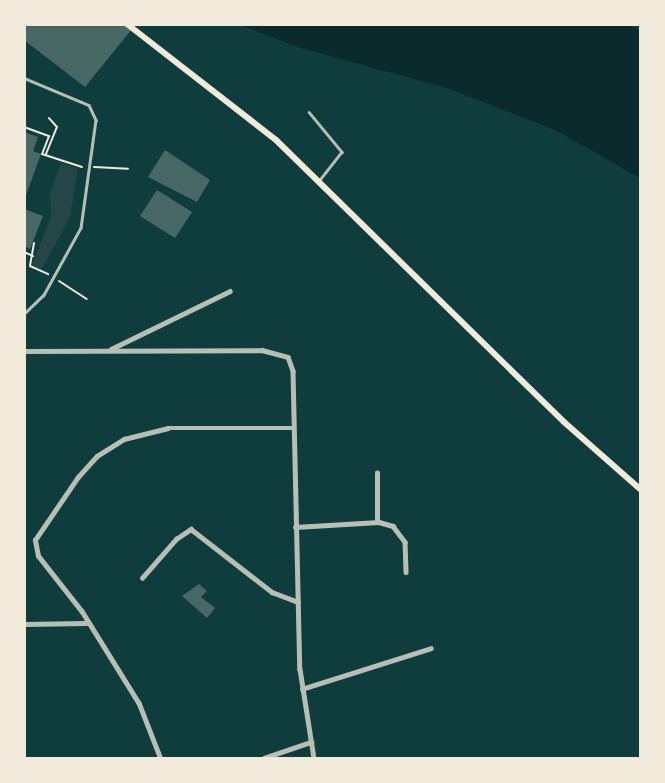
<!DOCTYPE html>
<html>
<head>
<meta charset="utf-8">
<style>
  body { margin:0 }
  #map { position:relative; width:665px; height:783px; overflow:hidden; background:#0f3d3e; font-family:"DejaVu Sans",sans-serif }
  div>[style] { position:absolute }
  [style*='--x'] { left:calc(var(--x)*1px); top:calc(var(--y)*1px); width:calc(var(--w)*1px); rotate:calc(var(--a)*1deg) }
  .green>* { inset:0; background:#244646 }
  .water>* { inset:0; background:#0a2a2b }
  .building>* { inset:0; background:#486865 }
  .path>* { height:2px; margin:-1px; padding:0 1px; transform-origin:1px; border-radius:1px; background:#f1e9da }
  .service>* { height:2.5px; margin:-1.25px; padding:0 1.25px; transform-origin:1.25px; border-radius:1.25px; background:#b8beb3 }
  .minor>* { height:4.5px; margin:-2.25px; padding:0 2.25px; transform-origin:2.25px; border-radius:2.25px; background:#b8beb3 }
  .secondary>* { height:6px; margin:-3px; padding:0 3px; transform-origin:3px; border-radius:3px; background:#f1e9da }
  span { translate:-50% -50%; white-space:nowrap; text-align:center; line-height:1.15; -webkit-text-stroke:7px #f1e9da; paint-order:stroke }
  .frame { position:absolute; inset:0; border:26px solid #f1e9da; pointer-events:none }
</style>
</head>
<body>
<div id="map">
  <div class="green">
    <div style="clip-path:polygon(61px 163px,78px 169px,70px 217px,42px 269px,32px 265px,51px 217px,50px 193px)"></div>
  </div>
  <div class="water">
    <div style="clip-path:polygon(240px 25px,629px 25px,640px 31px,640px 178px,555px 130px,450px 89px,301px 48px)"></div>
  </div>
  <div class="building">
    <div style="clip-path:polygon(24px 24px,136px 24px,85px 87px,24px 40px)"></div>
    <div style="clip-path:polygon(24px 132px,38px 137px,33px 151px,41px 154px,25px 198px)"></div>
    <div style="clip-path:polygon(165px 150px,210px 180px,197px 202px,148px 177px)"></div>
    <div style="clip-path:polygon(157px 190px,192px 212px,175px 238px,140px 216px)"></div>
    <div style="clip-path:polygon(24px 209px,43px 216px,30px 249px,24px 246px)"></div>
    <div style="clip-path:polygon(199px 584px,207px 591px,201px 597px,215px 608px,207px 618px,182px 596px)"></div>
  </div>
  <div class="path">
    <div style="--x:24;--y:127;--w:27;--a:20"></div>
    <div style="--x:49;--y:136;--w:19;--a:111"></div>
    <div style="--x:42;--y:154;--w:42;--a:18"></div>
    <div style="--x:46;--y:154;--w:29;--a:-68"></div>
    <div style="--x:57;--y:127;--w:12;--a:-132"></div>
    <div style="--x:94;--y:167;--w:34;--a:3"></div>
    <div style="--x:34;--y:243;--w:23;--a:100"></div>
    <div style="--x:30;--y:266;--w:20;--a:24"></div>
    <div style="--x:24;--y:252;--w:10;--a:24"></div>
    <div style="--x:59;--y:281;--w:33;--a:33"></div>
  </div>
  <div class="service">
    <div style="--x:24;--y:78;--w:70;--a:22.6"></div>
    <div style="--x:89;--y:105;--w:17;--a:65"></div>
    <div style="--x:96;--y:120;--w:109;--a:97.9"></div>
    <div style="--x:81;--y:228;--w:77;--a:118.9"></div>
    <div style="--x:44;--y:295;--w:28;--a:136"></div>
    <div style="--x:309;--y:112;--w:52;--a:50.5"></div>
    <div style="--x:342;--y:152;--w:37;--a:128"></div>
  </div>
  <div class="minor">
    <div style="--x:111;--y:349;--w:132;--a:-26"></div>
    <div style="--x:24;--y:351;--w:238;--a:-0.2"></div>
    <div style="--x:262;--y:350;--w:27;--a:15"></div>
    <div style="--x:288;--y:357;--w:15;--a:70"></div>
    <div style="--x:293;--y:371;--w:298;--a:88.7"></div>
    <div style="--x:300;--y:669;--w:90;--a:81.1"></div>
    <div style="--x:377;--y:522;--w:49;--a:-90"></div>
    <div style="--x:295;--y:527;--w:84;--a:-3.4"></div>
    <div style="--x:379;--y:522;--w:15;--a:16"></div>
    <div style="--x:393;--y:526;--w:20;--a:53"></div>
    <div style="--x:405;--y:542;--w:30;--a:88"></div>
    <div style="--x:142;--y:578;--w:52;--a:-48.9"></div>
    <div style="--x:176;--y:539;--w:18;--a:-34"></div>
    <div style="--x:191;--y:529;--w:103;--a:37.9"></div>
    <div style="--x:272;--y:592;--w:28;--a:21"></div>
    <div style="--x:24;--y:624;--w:62;--a:-0.9"></div>
    <div style="--x:302;--y:689;--w:135;--a:-17.6"></div>
    <div style="--x:160;--y:758;--w:58;--a:-111.3"></div>
    <div style="--x:139;--y:704;--w:108;--a:-121.8"></div>
    <div style="--x:82;--y:612;--w:71;--a:-128.2"></div>
    <div style="--x:38;--y:556;--w:16;--a:-101"></div>
    <div style="--x:35;--y:540;--w:76;--a:-55.7"></div>
    <div style="--x:78;--y:477;--w:28;--a:-48"></div>
    <div style="--x:97;--y:456;--w:32;--a:-32"></div>
    <div style="--x:124;--y:439;--w:45;--a:-14"></div>
    <div style="--x:168;--y:428;--w:125;--a:0"></div>
    <div style="--x:264;--y:758;--w:50;--a:-18.8"></div>
  </div>
  <div class="secondary">
    <div style="--x:127;--y:24;--w:189;--a:37.9"></div>
    <div style="--x:276;--y:140;--w:403;--a:44.4"></div>
    <div style="--x:564;--y:422;--w:101;--a:41.4"></div>
  </div>
  <div class="frame"></div>
</div>
</body>
</html>
